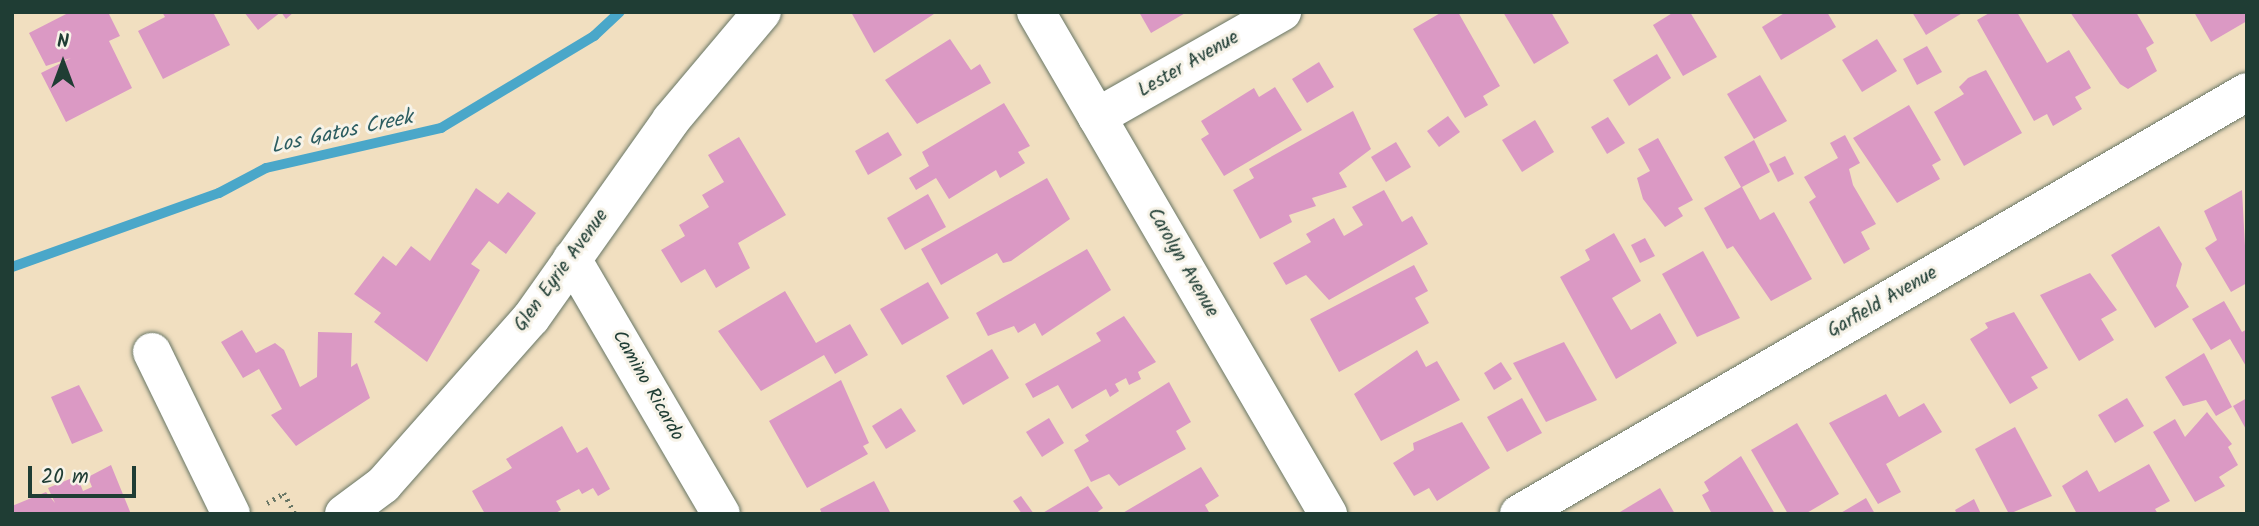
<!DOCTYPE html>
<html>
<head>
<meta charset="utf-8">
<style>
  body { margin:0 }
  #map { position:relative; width:2259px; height:526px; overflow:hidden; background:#f1dfc0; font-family:Kalam,sans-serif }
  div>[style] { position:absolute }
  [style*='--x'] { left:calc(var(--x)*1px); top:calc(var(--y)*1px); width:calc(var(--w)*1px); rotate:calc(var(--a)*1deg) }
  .stream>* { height:10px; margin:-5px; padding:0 5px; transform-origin:5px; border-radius:5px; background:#4aa7c9 }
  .building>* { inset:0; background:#db99c4 }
  .path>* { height:4.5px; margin-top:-2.25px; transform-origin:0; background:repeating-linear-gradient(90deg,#687665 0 2px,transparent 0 7px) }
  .roads { filter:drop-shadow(0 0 2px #687665) drop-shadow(0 0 2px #687665) }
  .street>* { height:38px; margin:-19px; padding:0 19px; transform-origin:19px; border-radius:19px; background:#fff }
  span { translate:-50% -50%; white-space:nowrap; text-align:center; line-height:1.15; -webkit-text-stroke:6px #f7f3e8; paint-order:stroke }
  .street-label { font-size:19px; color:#1f3d34 }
  .water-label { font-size:21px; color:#2c5d61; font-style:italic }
  .frame { position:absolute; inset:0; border:14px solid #1f3d34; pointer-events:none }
  .north { position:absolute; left:28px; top:28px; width:70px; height:70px; -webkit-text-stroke:5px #f7f3e8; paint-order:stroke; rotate:0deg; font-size:19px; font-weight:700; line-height:28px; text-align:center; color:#1f3d34 }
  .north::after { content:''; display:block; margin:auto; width:24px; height:32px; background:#1f3d34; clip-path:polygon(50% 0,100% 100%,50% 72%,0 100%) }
  .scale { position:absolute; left:28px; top:466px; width:108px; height:32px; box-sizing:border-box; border:4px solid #1f3d34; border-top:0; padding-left:9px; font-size:21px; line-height:24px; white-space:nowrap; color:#1f3d34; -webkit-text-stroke:5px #f7f3e8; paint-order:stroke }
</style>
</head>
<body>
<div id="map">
  <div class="stream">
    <div style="--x:12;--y:267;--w:220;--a:-19.7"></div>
    <div style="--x:219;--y:193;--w:53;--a:-28"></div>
    <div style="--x:266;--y:168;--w:180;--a:-12.9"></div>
    <div style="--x:441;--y:128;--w:179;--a:-31"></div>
    <div style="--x:594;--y:36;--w:35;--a:-43"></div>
  </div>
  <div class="building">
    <div style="clip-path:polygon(70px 12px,108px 12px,120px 36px,109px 41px,132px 88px,66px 122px,41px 73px,71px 58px,46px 66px,29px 33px)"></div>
    <div style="clip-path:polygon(162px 12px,213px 12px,230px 45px,163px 79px,138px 31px,165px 17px)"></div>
    <div style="clip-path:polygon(244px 12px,294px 12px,286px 19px,281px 12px,258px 30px)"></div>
    <div style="clip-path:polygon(851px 12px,937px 12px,874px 53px)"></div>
    <div style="clip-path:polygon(1139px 12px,1187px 12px,1151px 33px)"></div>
    <div style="clip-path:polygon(1442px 12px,1458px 12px,1500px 86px,1483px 96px,1488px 105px,1465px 118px,1413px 29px)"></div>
    <div style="clip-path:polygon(1503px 12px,1551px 12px,1569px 43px,1534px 64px)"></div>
    <div style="clip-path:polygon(1674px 12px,1690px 12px,1717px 57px,1683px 76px,1653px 25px)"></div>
    <div style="clip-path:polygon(1786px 12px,1827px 12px,1836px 27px,1781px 60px,1762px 27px)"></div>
    <div style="clip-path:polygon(1912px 12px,1964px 12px,1926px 35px)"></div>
    <div style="clip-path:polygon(1991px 12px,2017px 12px,2047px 63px,2069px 50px,2091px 88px,2075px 97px,2082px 109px,2053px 126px,2047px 114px,2034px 121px,1977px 20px)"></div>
    <div style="clip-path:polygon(2070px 12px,2136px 12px,2154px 43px,2146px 48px,2157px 71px,2128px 89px,2120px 84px)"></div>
    <div style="clip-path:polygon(2194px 12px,2247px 12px,2247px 21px,2211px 42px)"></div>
    <div style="clip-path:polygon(950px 39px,971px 70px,980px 64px,991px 83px,917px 124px,885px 80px)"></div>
    <div style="clip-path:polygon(1877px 39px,1897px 71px,1862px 92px,1842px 60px)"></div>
    <div style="clip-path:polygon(1927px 46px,1942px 72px,1917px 85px,1903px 59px)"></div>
    <div style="clip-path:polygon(1657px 54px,1671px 78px,1629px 106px,1613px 80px)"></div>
    <div style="clip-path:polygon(1319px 62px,1334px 87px,1307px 103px,1292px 79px)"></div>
    <div style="clip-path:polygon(1986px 70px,2022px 133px,1964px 166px,1934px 112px,1964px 94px,1959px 87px,1968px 78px)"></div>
    <div style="clip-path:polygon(1760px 75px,1787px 121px,1754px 139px,1727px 94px)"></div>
    <div style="clip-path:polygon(1275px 87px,1302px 130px,1224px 176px,1201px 139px,1209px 134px,1201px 121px,1254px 88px,1259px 97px)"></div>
    <div style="clip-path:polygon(1004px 103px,1030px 146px,1018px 152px,1025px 163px,1000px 178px,996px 170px,949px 199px,936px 178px,916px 190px,909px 178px,929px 166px,922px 152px)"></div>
    <div style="clip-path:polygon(1909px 105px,1941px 160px,1932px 165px,1940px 179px,1897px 203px,1853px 138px)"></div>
    <div style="clip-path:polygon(1353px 111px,1371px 149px,1339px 173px,1347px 187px,1312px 198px,1316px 206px,1289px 215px,1292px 222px,1260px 239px,1233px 190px,1254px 178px,1249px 169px)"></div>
    <div style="clip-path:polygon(1448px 116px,1460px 132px,1439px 147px,1427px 131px)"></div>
    <div style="clip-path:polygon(1608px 117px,1625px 143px,1607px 154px,1591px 127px)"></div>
    <div style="clip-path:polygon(1535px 120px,1554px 152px,1522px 172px,1502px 140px)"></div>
    <div style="clip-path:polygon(888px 132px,902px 155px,868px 175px,855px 151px)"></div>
    <div style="clip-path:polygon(1845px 135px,1860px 163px,1849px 169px,1853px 185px,1876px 224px,1861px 232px,1870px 249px,1844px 264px,1809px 202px,1816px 197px,1804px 177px,1838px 158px,1830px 143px)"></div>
    <div style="clip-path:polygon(739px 137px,786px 215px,738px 243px,750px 268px,716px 288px,705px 269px,681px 283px,661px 250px,685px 236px,679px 225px,709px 207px,702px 195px,724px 182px,708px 155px)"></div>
    <div style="clip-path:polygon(1658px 138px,1693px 200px,1678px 208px,1683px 216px,1665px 227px,1643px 199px,1637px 178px,1650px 171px,1638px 149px)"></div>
    <div style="clip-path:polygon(1754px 140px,1770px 172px,1742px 187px,1760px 220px,1774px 212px,1812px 279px,1771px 301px,1733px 246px,1727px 249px,1704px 208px,1741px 187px,1724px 157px)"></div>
    <div style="clip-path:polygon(1396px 142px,1411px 167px,1386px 182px,1371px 157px)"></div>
    <div style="clip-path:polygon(1785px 156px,1794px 174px,1778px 182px,1769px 164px)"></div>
    <div style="clip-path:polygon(1047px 178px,1070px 219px,1011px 261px,1003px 263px,997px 253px,941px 285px,921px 249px)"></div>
    <div style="clip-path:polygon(476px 188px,498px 204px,508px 192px,536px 213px,506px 254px,489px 241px,471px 264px,480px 270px,427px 362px,374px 322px,381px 313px,354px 294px,383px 256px,396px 266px,411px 246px,430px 261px)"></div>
    <div style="clip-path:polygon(1384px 190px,1402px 222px,1412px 216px,1428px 244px,1329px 300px,1306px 275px,1286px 285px,1273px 263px,1311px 242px,1306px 234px,1334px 218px,1344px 236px,1363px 225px,1352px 207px)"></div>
    <div style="clip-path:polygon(2242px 190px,2247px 283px,2231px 292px,2205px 248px,2217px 240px,2204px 211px)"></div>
    <div style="clip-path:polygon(928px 194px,946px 227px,905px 250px,887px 218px)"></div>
    <div style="clip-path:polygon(2159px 226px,2182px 264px,2176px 286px,2189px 307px,2155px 328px,2111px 255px)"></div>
    <div style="clip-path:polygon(1614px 233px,1641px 281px,1612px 298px,1631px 330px,1660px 313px,1677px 343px,1616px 379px,1560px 277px,1590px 260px,1585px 250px)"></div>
    <div style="clip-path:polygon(1645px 238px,1655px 256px,1640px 263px,1631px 245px)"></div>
    <div style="clip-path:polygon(1087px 249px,1111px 290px,1042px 336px,1035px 323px,1018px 333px,1014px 326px,988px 336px,976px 313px)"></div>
    <div style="clip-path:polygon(1703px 251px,1740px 318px,1697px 337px,1662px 274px)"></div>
    <div style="clip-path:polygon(1414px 265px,1428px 291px,1415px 298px,1429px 323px,1339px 372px,1310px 319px)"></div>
    <div style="clip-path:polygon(2090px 273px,2117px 310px,2101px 319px,2114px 340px,2079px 361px,2040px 295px)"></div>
    <div style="clip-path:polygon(928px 282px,949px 318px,902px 345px,880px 309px)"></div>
    <div style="clip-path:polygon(785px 291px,816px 343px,850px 324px,868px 355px,835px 374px,824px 355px,761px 391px,718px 331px)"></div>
    <div style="clip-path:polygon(2224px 301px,2242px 332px,2247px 329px,2247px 368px,2230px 339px,2211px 350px,2192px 319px)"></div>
    <div style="clip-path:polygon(2014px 312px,2048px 368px,2031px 377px,2038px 388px,2010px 404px,1970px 339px,1988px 328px,1985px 323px)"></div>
    <div style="clip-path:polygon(1124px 316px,1156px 362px,1138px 372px,1141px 379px,1129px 385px,1126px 378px,1115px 384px,1119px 391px,1110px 397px,1106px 389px,1072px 409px,1058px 385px,1033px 398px,1025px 384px,1101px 341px,1096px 333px)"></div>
    <div style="clip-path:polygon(242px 330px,256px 353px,275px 343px,284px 350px,300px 387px,317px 377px,318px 332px,352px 333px,351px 367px,357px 363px,370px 398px,296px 446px,271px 415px,282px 409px,259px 369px,243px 378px,221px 342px)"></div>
    <div style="clip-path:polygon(1564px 342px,1597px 400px,1546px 422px,1513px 363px)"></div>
    <div style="clip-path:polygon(992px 349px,1009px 378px,963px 405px,946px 376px)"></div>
    <div style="clip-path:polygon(1417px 350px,1426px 367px,1437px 361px,1460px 400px,1381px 441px,1354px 394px)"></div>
    <div style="clip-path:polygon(2204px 353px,2232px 407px,2216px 416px,2206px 400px,2183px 406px,2165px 377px)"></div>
    <div style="clip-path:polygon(1501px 362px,1512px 379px,1494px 390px,1484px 373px)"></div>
    <div style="clip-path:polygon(841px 380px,869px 443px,863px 446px,868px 454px,807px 488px,769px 421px)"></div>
    <div style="clip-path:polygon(1169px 382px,1191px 422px,1176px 431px,1186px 449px,1119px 486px,1109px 474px,1091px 482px,1074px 450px,1089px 441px,1085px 435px)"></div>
    <div style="clip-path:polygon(79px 385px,103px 431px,72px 444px,51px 397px)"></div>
    <div style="clip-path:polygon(1886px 394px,1899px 417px,1924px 403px,1942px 432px,1886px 464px,1901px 492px,1878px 504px,1829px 423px)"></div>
    <div style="clip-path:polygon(1522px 398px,1542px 433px,1507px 452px,1487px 417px)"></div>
    <div style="clip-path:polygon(2127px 398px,2144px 426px,2115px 443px,2098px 415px)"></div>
    <div style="clip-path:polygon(2247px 398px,2247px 431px,2233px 406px)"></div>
    <div style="clip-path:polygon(901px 408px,916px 431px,886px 449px,872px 426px)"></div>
    <div style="clip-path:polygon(2207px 412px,2232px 444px,2228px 447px,2238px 465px,2219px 477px,2225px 486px,2195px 502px,2153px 432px,2175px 419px,2185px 437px)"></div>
    <div style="clip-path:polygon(1049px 418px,1064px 443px,1042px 457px,1026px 432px)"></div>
    <div style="clip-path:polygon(1462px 422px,1490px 468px,1437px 501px,1429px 488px,1414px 496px,1393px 463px,1414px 450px,1413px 443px)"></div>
    <div style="clip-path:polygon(1797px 423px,1839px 494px,1805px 514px,1788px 514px,1751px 450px)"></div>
    <div style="clip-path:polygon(562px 426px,577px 453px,587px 447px,610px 489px,598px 496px,593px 488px,582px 494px,579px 489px,556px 501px,561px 510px,554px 514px,485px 514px,472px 491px,512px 468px,506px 459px)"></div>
    <div style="clip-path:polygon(2015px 427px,2052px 496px,2009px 514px,1975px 449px)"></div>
    <div style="clip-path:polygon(1741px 456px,1775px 514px,1712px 514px,1702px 495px,1709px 491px,1704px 482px)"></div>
    <div style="clip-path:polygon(2149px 464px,2170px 501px,2155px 509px,2158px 514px,2077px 514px,2062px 486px,2087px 470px,2099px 492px)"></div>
    <div style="clip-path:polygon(111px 465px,131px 514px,12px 514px,12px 506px,46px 492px,55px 503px,48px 488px,77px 476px,83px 491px,92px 487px,88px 477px)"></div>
    <div style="clip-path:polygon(1201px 467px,1219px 496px,1205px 505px,1210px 514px,1121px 514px)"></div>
    <div style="clip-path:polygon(874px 481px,891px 514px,822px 514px,820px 509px)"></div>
    <div style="clip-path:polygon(1088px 486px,1103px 508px,1095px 514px,1041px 514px)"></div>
    <div style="clip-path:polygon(1660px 488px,1675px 514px,1621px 514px,1620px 512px)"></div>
    <div style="clip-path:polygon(1021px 496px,1034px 514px,1022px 514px,1013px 501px)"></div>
    <div style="clip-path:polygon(1866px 498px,1875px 514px,1839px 514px)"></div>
    <div style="clip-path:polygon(1974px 499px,1981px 514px,1957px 514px,1955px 510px)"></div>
  </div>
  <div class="path">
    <div style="--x:267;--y:503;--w:20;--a:-30"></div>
    <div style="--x:284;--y:493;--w:24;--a:62"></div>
  </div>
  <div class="roads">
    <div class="street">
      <div style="--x:1036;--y:12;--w:581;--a:59.81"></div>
      <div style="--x:1097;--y:117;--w:213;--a:-29.6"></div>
      <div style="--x:572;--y:259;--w:295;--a:59.7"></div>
      <div style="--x:152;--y:352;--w:180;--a:64"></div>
      <div style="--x:344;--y:514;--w:49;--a:-36.6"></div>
      <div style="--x:383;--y:485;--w:223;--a:-48.5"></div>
      <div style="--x:531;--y:318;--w:242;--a:-54.7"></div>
      <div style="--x:671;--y:120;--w:141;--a:-49.9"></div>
      <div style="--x:1519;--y:514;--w:841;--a:-30.1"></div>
    </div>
  </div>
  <div class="street-label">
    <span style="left:1189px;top:65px;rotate:-30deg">Lester Avenue</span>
    <span style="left:1182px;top:263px;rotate:60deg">Carolyn Avenue</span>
    <span style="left:562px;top:271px;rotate:-54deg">Glen Eyrie Avenue</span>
    <span style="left:1883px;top:303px;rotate:-30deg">Garfield Avenue</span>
    <span style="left:647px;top:386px;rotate:60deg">Camino Ricardo</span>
  </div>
  <div class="water-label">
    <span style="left:342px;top:133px;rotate:-12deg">Los Gatos Creek</span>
  </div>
  <div class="frame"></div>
  <div class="north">N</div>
  <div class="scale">20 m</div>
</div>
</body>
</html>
